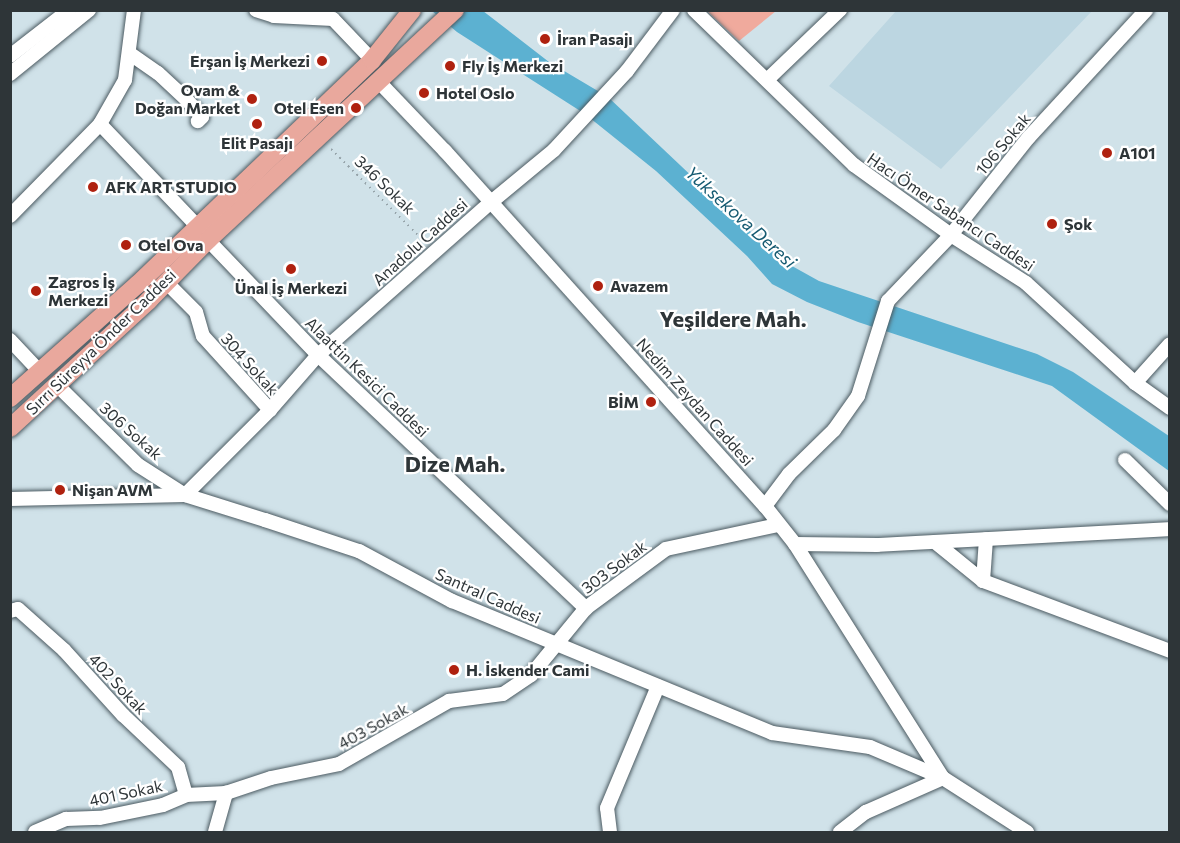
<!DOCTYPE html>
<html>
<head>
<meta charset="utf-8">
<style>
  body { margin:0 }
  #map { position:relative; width:1180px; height:843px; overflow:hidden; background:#d0e2e9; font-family:Commissioner,sans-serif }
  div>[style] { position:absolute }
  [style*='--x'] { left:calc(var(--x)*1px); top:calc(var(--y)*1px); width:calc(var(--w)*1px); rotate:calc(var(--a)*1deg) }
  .built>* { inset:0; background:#bcd6e1 }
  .green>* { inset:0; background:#f0aa9d }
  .water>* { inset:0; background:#5cb1d1 }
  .path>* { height:2px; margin-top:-1px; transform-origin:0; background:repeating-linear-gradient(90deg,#95a3a9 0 1.5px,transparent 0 6px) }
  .roads { filter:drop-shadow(0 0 2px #4b5a61) drop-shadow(0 0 2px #4b5a61) }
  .minor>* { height:14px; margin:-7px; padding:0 7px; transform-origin:7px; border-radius:7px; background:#fff }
  .major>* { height:18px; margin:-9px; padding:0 9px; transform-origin:9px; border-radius:9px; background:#e9a89d }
  .dots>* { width:16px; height:16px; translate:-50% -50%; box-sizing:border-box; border:3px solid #fff; border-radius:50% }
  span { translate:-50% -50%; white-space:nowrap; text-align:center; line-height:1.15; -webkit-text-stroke:4.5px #fff; paint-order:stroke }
  .poi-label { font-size:16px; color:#2e3538; font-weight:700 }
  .left { translate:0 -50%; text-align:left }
  .right { translate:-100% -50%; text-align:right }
  .street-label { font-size:16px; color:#2e3538 }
  .water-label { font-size:18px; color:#155a71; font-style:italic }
  .district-label { font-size:22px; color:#2e3538; font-weight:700 }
  .frame { position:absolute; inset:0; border:12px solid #2e3538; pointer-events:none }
</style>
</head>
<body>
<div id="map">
  <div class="built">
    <div style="clip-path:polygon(896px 11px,896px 10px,1092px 11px,941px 169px,829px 86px)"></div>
  </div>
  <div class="green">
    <div style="clip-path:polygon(707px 11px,776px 11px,739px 41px)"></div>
  </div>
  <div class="water">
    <div style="clip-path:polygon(432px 11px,483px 11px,549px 62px,608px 97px,753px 234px,792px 266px,819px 281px,1037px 354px,1073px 372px,1169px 436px,1169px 471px,1052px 386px,858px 322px,807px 302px,772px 284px,747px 256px,656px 171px,585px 114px,457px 32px)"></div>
  </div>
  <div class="path">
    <div style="--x:331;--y:149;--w:132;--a:44.7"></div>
  </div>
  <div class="roads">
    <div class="minor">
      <div style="--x:256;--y:10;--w:19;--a:18"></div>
      <div style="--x:274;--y:16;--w:59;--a:2.9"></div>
      <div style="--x:333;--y:19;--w:57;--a:46.4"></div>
      <div style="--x:694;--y:10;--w:223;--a:44.1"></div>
      <div style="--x:854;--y:165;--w:120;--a:35.8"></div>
      <div style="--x:951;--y:235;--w:89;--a:32.6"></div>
      <div style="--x:1026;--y:283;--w:148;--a:42.5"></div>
      <div style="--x:1135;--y:383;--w:43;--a:35.5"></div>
      <div style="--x:129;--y:53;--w:35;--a:35"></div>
      <div style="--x:158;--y:73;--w:38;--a:43"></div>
      <div style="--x:186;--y:99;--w:24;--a:48"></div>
      <div style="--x:202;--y:117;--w:6;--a:135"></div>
      <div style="--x:10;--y:56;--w:75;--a:-37.9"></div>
      <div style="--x:10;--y:74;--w:102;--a:-39"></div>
      <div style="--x:768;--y:79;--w:100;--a:-43.8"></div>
      <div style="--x:379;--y:82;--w:95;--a:46.3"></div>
      <div style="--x:445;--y:151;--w:478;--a:48"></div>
      <div style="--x:765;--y:506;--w:48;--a:51.7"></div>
      <div style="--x:795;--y:544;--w:277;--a:57.7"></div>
      <div style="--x:100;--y:124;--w:141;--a:46.4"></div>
      <div style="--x:10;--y:216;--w:129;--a:-45.6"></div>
      <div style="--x:100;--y:124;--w:51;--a:-60.4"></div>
      <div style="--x:125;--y:80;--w:71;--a:-82.7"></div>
      <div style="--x:208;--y:240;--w:159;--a:46.3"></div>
      <div style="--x:318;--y:355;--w:369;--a:43.4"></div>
      <div style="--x:166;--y:282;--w:42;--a:45"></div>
      <div style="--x:196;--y:312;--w:25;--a:74"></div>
      <div style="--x:203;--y:336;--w:100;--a:47.8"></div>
      <div style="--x:10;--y:340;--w:44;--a:46.8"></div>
      <div style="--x:1135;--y:383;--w:52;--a:-48.1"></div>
      <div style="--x:58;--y:386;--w:112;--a:44.6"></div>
      <div style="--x:138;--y:465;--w:56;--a:32.6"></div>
      <div style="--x:185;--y:495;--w:120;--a:-45"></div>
      <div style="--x:270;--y:410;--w:73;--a:-48.9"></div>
      <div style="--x:318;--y:355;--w:230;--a:-41.5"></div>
      <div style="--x:490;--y:203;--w:83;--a:-39.6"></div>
      <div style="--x:554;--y:150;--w:108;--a:-47.3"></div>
      <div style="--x:627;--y:71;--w:76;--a:-53"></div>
      <div style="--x:1125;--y:460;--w:63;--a:44.4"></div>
      <div style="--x:10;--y:499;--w:175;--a:-1.3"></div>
      <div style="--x:185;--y:495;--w:84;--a:17.4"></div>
      <div style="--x:265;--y:520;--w:99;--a:18.3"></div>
      <div style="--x:359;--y:551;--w:106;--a:28.3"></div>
      <div style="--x:452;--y:601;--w:346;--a:22.4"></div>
      <div style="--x:772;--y:733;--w:99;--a:8.1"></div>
      <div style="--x:870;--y:747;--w:79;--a:23"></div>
      <div style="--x:943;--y:778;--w:100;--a:32.7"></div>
      <div style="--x:765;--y:506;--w:40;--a:-53"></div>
      <div style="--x:789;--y:474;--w:63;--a:-44.4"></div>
      <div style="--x:834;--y:430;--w:42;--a:-54.8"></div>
      <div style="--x:858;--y:396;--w:100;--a:-72.5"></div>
      <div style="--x:888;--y:301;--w:91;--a:-46.3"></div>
      <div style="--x:951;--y:235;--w:125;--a:-51.5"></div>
      <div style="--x:1029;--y:137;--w:173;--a:-47.3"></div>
      <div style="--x:935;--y:542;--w:62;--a:39.1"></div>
      <div style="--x:983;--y:581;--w:200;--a:20.5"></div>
      <div style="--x:795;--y:544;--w:82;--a:0.7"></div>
      <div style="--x:877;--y:545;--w:293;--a:-3.1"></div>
      <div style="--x:983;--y:581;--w:42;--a:-85.9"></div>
      <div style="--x:10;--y:611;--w:8;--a:-14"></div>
      <div style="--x:18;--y:609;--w:62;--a:41.7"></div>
      <div style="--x:64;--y:650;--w:88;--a:47.8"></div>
      <div style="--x:123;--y:715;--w:76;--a:43.4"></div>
      <div style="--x:178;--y:767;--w:29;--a:74"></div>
      <div style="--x:35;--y:832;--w:34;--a:-23"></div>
      <div style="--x:66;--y:819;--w:34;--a:-2"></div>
      <div style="--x:100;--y:818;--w:64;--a:-11.7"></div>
      <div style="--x:163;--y:805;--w:25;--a:-23"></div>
      <div style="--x:186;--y:795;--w:40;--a:-2.9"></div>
      <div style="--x:215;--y:832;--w:41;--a:-74.2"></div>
      <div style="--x:226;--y:793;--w:47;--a:-18.4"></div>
      <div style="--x:271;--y:778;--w:69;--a:-11.6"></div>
      <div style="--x:339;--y:764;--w:127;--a:-29.8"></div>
      <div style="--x:449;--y:701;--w:54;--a:-7.4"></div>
      <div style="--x:503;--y:694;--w:34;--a:-34"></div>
      <div style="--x:531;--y:675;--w:87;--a:-50.6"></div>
      <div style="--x:586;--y:608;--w:99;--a:-36.4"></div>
      <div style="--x:666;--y:549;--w:115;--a:-12.1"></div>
      <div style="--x:610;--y:832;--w:24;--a:-97"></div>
      <div style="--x:607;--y:808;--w:132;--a:-67.3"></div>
      <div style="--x:840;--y:832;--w:33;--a:-38"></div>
      <div style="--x:866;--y:812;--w:84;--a:-23.8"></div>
    </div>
    <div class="major">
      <div style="--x:10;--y:398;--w:171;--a:-41.7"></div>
      <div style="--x:138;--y:284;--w:324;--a:-43.7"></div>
      <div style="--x:372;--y:60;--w:64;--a:-51.3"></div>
      <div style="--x:10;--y:428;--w:188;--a:-42.6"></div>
      <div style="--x:148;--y:301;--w:86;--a:-45.5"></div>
      <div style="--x:208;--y:240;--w:338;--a:-43"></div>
    </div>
  </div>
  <div class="dots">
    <div style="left:545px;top:39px;background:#af210f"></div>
    <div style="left:322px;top:61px;background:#af210f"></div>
    <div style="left:450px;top:66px;background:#af210f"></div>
    <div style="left:424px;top:93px;background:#af210f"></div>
    <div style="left:252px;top:99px;background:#af210f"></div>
    <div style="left:356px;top:108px;background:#af210f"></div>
    <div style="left:257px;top:124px;background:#af210f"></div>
    <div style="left:1107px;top:153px;background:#af210f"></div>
    <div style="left:93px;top:187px;background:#af210f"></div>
    <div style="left:1052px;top:224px;background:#af210f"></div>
    <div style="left:126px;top:245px;background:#af210f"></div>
    <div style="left:291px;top:269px;background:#af210f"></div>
    <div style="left:598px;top:286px;background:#af210f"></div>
    <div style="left:36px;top:291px;background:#af210f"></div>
    <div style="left:651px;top:402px;background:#af210f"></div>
    <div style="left:60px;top:490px;background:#af210f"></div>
    <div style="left:454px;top:670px;background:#af210f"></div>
  </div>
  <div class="poi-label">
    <span class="left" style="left:557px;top:39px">İran Pasajı</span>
    <span class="right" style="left:310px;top:61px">Erşan İş Merkezi</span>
    <span class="left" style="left:462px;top:66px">Fly İş Merkezi</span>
    <span class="right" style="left:240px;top:99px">Ovam &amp;<br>Doğan Market</span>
    <span class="left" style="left:436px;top:93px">Hotel Oslo</span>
    <span class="right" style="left:344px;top:108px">Otel Esen</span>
    <span style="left:257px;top:143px">Elit Pasajı</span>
    <span class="left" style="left:1119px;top:153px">A101</span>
    <span class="left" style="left:105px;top:187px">AFK ART STUDIO</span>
    <span class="left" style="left:1064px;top:224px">Şok</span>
    <span class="left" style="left:138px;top:245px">Otel Ova</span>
    <span class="left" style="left:48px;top:291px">Zagros İş<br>Merkezi</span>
    <span class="left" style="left:610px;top:286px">Avazem</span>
    <span style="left:291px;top:288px">Ünal İş Merkezi</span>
    <span class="right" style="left:639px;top:402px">BİM</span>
    <span class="left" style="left:72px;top:490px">Nişan AVM</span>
    <span class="left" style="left:466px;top:670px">H. İskender Cami</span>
  </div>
  <div class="street-label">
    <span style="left:1003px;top:144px;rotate:-50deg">106 Sokak</span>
    <span style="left:385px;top:185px;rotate:44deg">346 Sokak</span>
    <span style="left:951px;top:212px;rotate:34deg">Hacı Ömer Sabancı Caddesi</span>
    <span style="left:420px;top:242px;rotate:-42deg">Anadolu Caddesi</span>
    <span style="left:101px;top:342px;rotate:-44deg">Sırrı Süreyya Önder Caddesi</span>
    <span style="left:250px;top:364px;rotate:48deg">304 Sokak</span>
    <span style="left:367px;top:377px;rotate:44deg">Alaattin Kesici Caddesi</span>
    <span style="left:695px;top:402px;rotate:48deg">Nedim Zeydan Caddesi</span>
    <span style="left:131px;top:431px;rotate:42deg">306 Sokak</span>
    <span style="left:614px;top:567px;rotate:-37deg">303 Sokak</span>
    <span style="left:488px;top:596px;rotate:24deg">Santral Caddesi</span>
    <span style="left:118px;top:684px;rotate:47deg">402 Sokak</span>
    <span style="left:373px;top:726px;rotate:-29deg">403 Sokak</span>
    <span style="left:126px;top:793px;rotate:-12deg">401 Sokak</span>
  </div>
  <div class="water-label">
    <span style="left:741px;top:217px;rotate:42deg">Yüksekova Deresi</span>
  </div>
  <div class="district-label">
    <span style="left:733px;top:319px">Yeşildere Mah.</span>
    <span style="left:455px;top:464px">Dize Mah.</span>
  </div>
  <div class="frame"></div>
</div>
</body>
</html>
